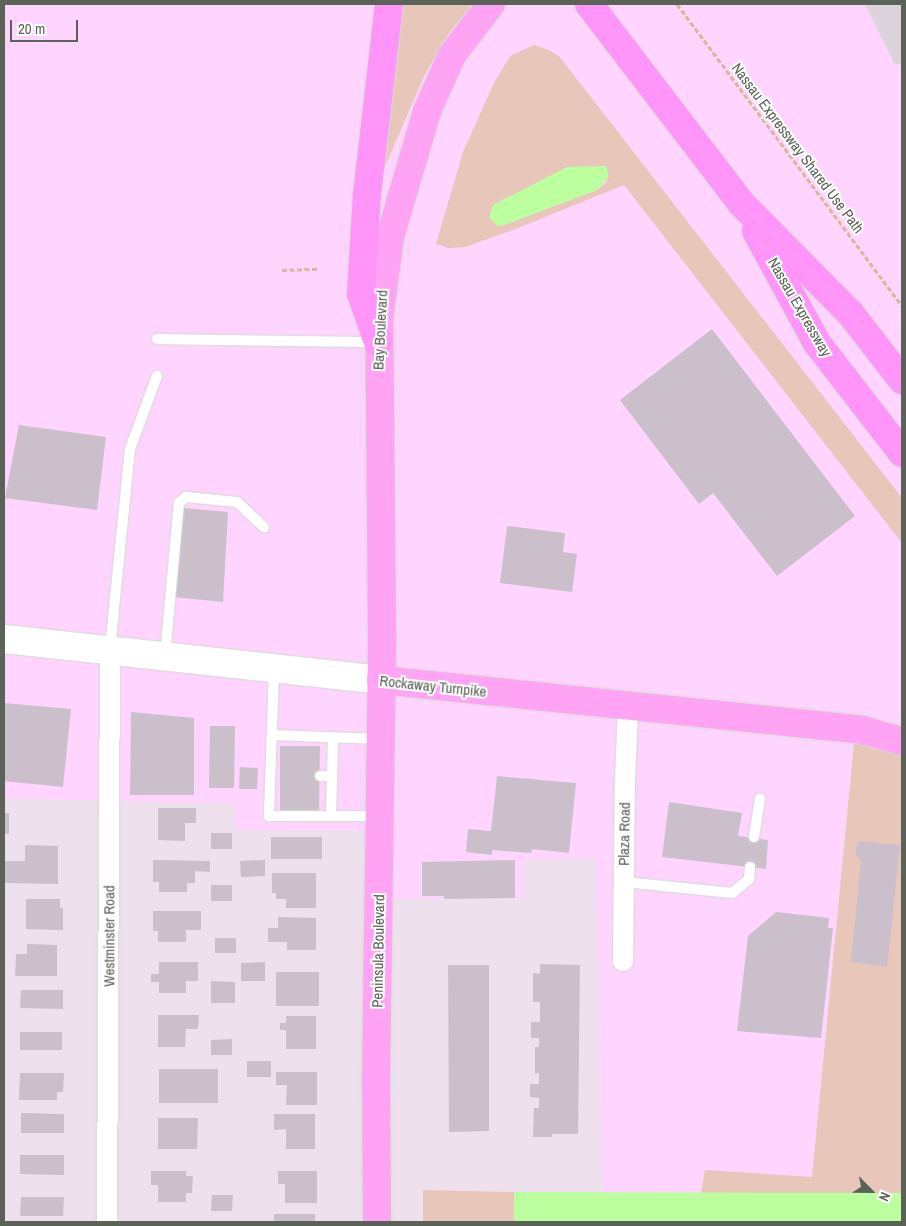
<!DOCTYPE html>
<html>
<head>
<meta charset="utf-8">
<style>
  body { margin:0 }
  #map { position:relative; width:906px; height:1226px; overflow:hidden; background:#eee0ed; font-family:"Archivo Narrow",sans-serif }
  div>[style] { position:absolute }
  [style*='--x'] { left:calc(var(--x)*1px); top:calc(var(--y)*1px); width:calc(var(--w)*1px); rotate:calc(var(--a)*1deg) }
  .commercial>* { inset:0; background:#ffd4fe }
  .industrial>* { inset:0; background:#dcd3dc }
  .green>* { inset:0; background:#e8c6ba }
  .water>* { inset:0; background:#bcff9f }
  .building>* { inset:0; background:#cbbfcb }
  .path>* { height:3px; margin-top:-1.5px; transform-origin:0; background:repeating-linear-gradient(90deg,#d6b999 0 5px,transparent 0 7.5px) }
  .roads { filter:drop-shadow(0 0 1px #d4dcd4) drop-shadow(0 0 1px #d4dcd4) }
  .service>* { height:10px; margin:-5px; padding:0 5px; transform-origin:5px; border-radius:5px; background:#fff }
  .minor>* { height:20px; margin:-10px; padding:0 10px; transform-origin:10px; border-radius:10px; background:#fff }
  .secondary>* { height:28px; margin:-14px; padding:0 14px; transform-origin:14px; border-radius:14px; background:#fff }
  .primary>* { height:28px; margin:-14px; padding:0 14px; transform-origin:14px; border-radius:14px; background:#ffa4f5 }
  .trunk>* { height:28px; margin:-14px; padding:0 14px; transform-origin:14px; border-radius:14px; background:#ff95f9 }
  span { translate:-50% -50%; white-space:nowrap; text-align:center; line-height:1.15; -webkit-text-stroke:4px #fff; paint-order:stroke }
  .street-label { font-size:15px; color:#5b6359 }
  .frame { position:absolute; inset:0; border:5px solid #5b6359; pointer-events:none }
  .north { position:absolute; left:846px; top:1166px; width:50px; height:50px; -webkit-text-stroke:4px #fff; paint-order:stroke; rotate:113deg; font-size:14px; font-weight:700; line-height:20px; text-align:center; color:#5b6359 }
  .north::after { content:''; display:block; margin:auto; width:18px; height:22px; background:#5b6359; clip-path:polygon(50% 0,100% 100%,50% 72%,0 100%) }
  .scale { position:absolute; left:10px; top:20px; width:68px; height:22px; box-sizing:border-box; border:2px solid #5b6359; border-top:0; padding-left:6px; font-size:15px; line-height:18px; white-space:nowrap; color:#5b6359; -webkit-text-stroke:4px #fff; paint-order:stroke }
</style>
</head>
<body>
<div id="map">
  <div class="commercial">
    <div style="clip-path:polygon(4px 4px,398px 4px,373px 195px,423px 78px,449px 33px,473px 4px,865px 4px,895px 65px,902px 63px,902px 746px,854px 734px,812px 1177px,705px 1170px,701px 1193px,602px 1193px,596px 859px,524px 860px,524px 898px,376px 899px,377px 831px,235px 830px,234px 804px,4px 798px)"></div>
  </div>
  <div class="industrial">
    <div style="clip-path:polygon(865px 4px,902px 4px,902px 63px,895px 65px)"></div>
  </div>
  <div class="green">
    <div style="clip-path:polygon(398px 4px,473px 4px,449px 33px,423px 78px,372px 197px)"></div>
    <div style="clip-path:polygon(evenodd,534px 45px,549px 50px,559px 56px,902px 498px,902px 543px,624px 185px,513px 230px,465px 247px,448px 248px,436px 244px,463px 152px,494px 83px,510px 56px,534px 45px,567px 167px,608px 181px,597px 190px,504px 225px,502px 200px,557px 174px,567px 167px)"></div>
    <div style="clip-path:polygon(855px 733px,902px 746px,902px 1193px,701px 1193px,705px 1170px,812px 1177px)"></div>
    <div style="clip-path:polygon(423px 1190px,514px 1192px,514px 1222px,423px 1222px)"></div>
  </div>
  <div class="water">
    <div style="clip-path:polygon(606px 166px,609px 177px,597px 190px,504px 225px,498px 226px,489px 218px,493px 205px,567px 167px)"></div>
    <div style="clip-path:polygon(514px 1192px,902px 1193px,902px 1222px,514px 1222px)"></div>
  </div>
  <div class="building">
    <div style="clip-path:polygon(712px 329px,855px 516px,777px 576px,713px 493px,699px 504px,620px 400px)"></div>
    <div style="clip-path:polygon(19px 425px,106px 437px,97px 510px,5px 498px)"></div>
    <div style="clip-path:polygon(184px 508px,228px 512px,223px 602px,174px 597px)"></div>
    <div style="clip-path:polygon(507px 526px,565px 533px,563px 552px,577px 554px,572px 592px,500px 583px)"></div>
    <div style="clip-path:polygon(4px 703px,71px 709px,63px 787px,4px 781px)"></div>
    <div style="clip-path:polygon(131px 712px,194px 718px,194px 795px,130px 795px)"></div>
    <div style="clip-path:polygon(210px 726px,235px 726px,234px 788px,209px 788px)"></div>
    <div style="clip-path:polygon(280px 746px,320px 746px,319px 813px,280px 813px)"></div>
    <div style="clip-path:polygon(240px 767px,258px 768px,257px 789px,239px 789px)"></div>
    <div style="clip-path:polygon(497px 776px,576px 783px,569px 853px,532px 849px,531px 853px,492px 850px,492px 855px,466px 852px,468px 829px,491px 831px)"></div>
    <div style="clip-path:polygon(669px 802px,742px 813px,738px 836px,768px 840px,766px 869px,662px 857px)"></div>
    <div style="clip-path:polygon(158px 808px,196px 808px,196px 823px,185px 823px,185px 841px,158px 840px)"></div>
    <div style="clip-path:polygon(4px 813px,9px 813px,9px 834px,4px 834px)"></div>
    <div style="clip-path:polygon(211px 833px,232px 833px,232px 849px,211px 849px)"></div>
    <div style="clip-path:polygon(271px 837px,322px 837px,322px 859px,271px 859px)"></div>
    <div style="clip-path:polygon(858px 841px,900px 845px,887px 967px,851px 962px,861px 862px,855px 854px)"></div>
    <div style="clip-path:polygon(25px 845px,58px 846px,58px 884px,5px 883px,5px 861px,25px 861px)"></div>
    <div style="clip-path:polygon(153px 860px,210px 861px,210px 872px,195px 871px,195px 883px,187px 883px,187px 892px,159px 892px,159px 882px,153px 882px)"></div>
    <div style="clip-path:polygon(265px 860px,265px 876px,241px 877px,240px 861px)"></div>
    <div style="clip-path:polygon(515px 860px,515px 898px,444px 899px,444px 896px,422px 896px,422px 862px)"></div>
    <div style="clip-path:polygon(272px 873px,316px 873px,316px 908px,286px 908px,286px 899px,276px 899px,276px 893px,272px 893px)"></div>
    <div style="clip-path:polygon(211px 885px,232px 885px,232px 901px,211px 901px)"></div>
    <div style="clip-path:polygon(26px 899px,60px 899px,60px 908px,63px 908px,63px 930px,26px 929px)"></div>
    <div style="clip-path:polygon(153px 911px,201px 911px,201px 930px,186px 930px,186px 942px,158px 942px,158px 931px,153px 931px)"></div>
    <div style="clip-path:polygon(776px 912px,829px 918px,828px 928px,833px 928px,821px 1038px,737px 1031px,748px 936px)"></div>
    <div style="clip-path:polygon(278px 917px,316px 918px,316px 950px,287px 950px,287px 942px,268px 942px,268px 928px,278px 928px)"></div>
    <div style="clip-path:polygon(215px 938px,236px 938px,236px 953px,215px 953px)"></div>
    <div style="clip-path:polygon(27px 944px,57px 945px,57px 976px,15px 976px,16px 954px,27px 954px)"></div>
    <div style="clip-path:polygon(159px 962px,198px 962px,198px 981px,186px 981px,186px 993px,159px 993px,159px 982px,151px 982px,151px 974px,159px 974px)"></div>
    <div style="clip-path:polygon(265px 962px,265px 981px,241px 981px,241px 963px)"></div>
    <div style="clip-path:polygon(540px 964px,580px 965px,578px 1134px,552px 1134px,552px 1137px,533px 1137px,534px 1108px,539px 1108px,539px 1098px,530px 1097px,530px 1084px,539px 1084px,539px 1073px,535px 1074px,535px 1047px,539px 1047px,539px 1038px,531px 1038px,531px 1022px,540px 1022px,540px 1002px,533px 1002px,533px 973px,540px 974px)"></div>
    <div style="clip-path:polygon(448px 965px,489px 965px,489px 1131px,449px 1132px)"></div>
    <div style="clip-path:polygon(276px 972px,319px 972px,319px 1006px,276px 1006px)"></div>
    <div style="clip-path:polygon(211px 981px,235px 982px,235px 1003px,211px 1003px)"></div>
    <div style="clip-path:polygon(21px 990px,63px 990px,63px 1009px,20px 1008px)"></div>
    <div style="clip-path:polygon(158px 1015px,199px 1015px,198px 1029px,186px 1029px,185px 1047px,158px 1047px)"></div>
    <div style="clip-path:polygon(286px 1016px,316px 1016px,316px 1049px,286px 1049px,286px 1030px,280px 1030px,280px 1023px,286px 1023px)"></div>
    <div style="clip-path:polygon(20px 1032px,62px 1032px,62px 1050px,20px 1050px)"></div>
    <div style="clip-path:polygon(232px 1039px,232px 1055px,211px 1055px,211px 1040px)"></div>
    <div style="clip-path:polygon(247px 1061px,271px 1061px,271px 1077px,247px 1077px)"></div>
    <div style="clip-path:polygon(159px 1069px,218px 1069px,218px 1103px,159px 1103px)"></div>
    <div style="clip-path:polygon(276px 1072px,317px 1072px,317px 1105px,286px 1105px,287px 1085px,276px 1085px)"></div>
    <div style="clip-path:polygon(20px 1073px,64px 1073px,63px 1092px,57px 1092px,57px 1100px,19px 1100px)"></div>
    <div style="clip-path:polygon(21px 1113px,64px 1114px,64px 1133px,21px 1133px)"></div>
    <div style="clip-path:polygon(274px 1114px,315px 1114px,315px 1149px,286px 1149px,286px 1129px,274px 1130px)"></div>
    <div style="clip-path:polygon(158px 1118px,198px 1118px,197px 1149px,158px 1149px)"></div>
    <div style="clip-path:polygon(20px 1155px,64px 1155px,64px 1175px,20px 1174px)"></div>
    <div style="clip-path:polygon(151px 1171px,186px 1171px,186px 1176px,193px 1176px,192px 1193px,186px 1193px,186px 1202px,158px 1202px,158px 1185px,151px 1185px)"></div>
    <div style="clip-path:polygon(278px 1171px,317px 1171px,317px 1203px,285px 1203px,285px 1184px,278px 1184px)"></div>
    <div style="clip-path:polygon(212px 1195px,233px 1195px,232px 1211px,211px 1211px)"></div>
    <div style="clip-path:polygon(21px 1197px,64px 1197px,63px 1216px,20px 1216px)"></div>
    <div style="clip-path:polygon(274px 1214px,315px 1214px,315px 1222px,274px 1222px)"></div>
  </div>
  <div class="path">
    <div style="--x:677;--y:4;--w:377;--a:53.3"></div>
    <div style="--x:282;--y:270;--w:36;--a:-2"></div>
  </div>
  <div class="roads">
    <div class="service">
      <div style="--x:157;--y:339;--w:219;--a:0.8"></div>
      <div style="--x:110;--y:649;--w:201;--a:-84.3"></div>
      <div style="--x:130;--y:449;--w:78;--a:-69.7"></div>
      <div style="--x:165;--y:656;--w:154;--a:-84.8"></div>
      <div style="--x:179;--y:503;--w:9;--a:-41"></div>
      <div style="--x:186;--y:497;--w:51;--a:5.6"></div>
      <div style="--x:237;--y:502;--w:37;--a:43"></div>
      <div style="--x:274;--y:670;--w:146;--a:92"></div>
      <div style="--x:269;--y:816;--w:109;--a:0"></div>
      <div style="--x:272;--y:735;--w:108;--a:2.1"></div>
      <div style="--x:320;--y:776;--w:12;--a:0"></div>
      <div style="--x:331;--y:816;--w:79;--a:-88.5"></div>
      <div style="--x:754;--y:837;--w:39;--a:-81"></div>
      <div style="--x:624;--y:882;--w:109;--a:5.8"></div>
      <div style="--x:732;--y:893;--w:22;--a:-39"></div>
      <div style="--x:749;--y:879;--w:12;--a:-85"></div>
    </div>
    <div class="minor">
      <div style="--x:623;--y:961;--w:180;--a:-89.4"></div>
      <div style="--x:625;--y:781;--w:74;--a:-87.7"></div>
      <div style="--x:107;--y:1222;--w:572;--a:-89.7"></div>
    </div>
    <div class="secondary">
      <div style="--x:4;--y:639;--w:379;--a:6.2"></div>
    </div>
    <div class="primary">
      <div style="--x:381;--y:680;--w:484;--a:5.9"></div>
      <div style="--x:862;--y:730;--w:41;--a:15.4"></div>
      <div style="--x:377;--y:1222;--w:144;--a:-90.4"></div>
      <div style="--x:376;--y:1078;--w:445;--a:-89.2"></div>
      <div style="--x:382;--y:633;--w:313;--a:-90.5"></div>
      <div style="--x:379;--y:320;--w:84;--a:-82.5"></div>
      <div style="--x:390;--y:237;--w:131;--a:-73.6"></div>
      <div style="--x:427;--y:111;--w:61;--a:-65.9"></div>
      <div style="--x:452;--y:55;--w:64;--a:-52.6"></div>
    </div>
    <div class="trunk">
      <div style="--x:589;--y:4;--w:250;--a:52.6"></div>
      <div style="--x:741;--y:203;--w:155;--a:45.3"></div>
      <div style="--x:850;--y:313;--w:85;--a:52.2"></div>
      <div style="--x:756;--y:231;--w:128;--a:61.4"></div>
      <div style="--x:817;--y:343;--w:139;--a:52.3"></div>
      <div style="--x:378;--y:342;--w:51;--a:-109.5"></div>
      <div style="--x:361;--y:294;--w:100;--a:-86.6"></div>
      <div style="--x:367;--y:194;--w:191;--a:-83.4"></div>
    </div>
  </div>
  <div class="street-label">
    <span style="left:798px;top:148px;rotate:53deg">Nassau Expressway Shared Use Path</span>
    <span style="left:800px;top:307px;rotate:60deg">Nassau Expressway</span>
    <span style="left:380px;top:330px;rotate:-87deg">Bay Boulevard</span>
    <span style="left:433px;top:686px;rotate:6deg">Rockaway Turnpike</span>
    <span style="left:624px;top:834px;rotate:-89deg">Plaza Road</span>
    <span style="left:109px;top:936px;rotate:-90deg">Westminster Road</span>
    <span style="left:378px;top:951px;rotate:-89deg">Peninsula Boulevard</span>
  </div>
  <div class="frame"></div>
  <div class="north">N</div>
  <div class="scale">20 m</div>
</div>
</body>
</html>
